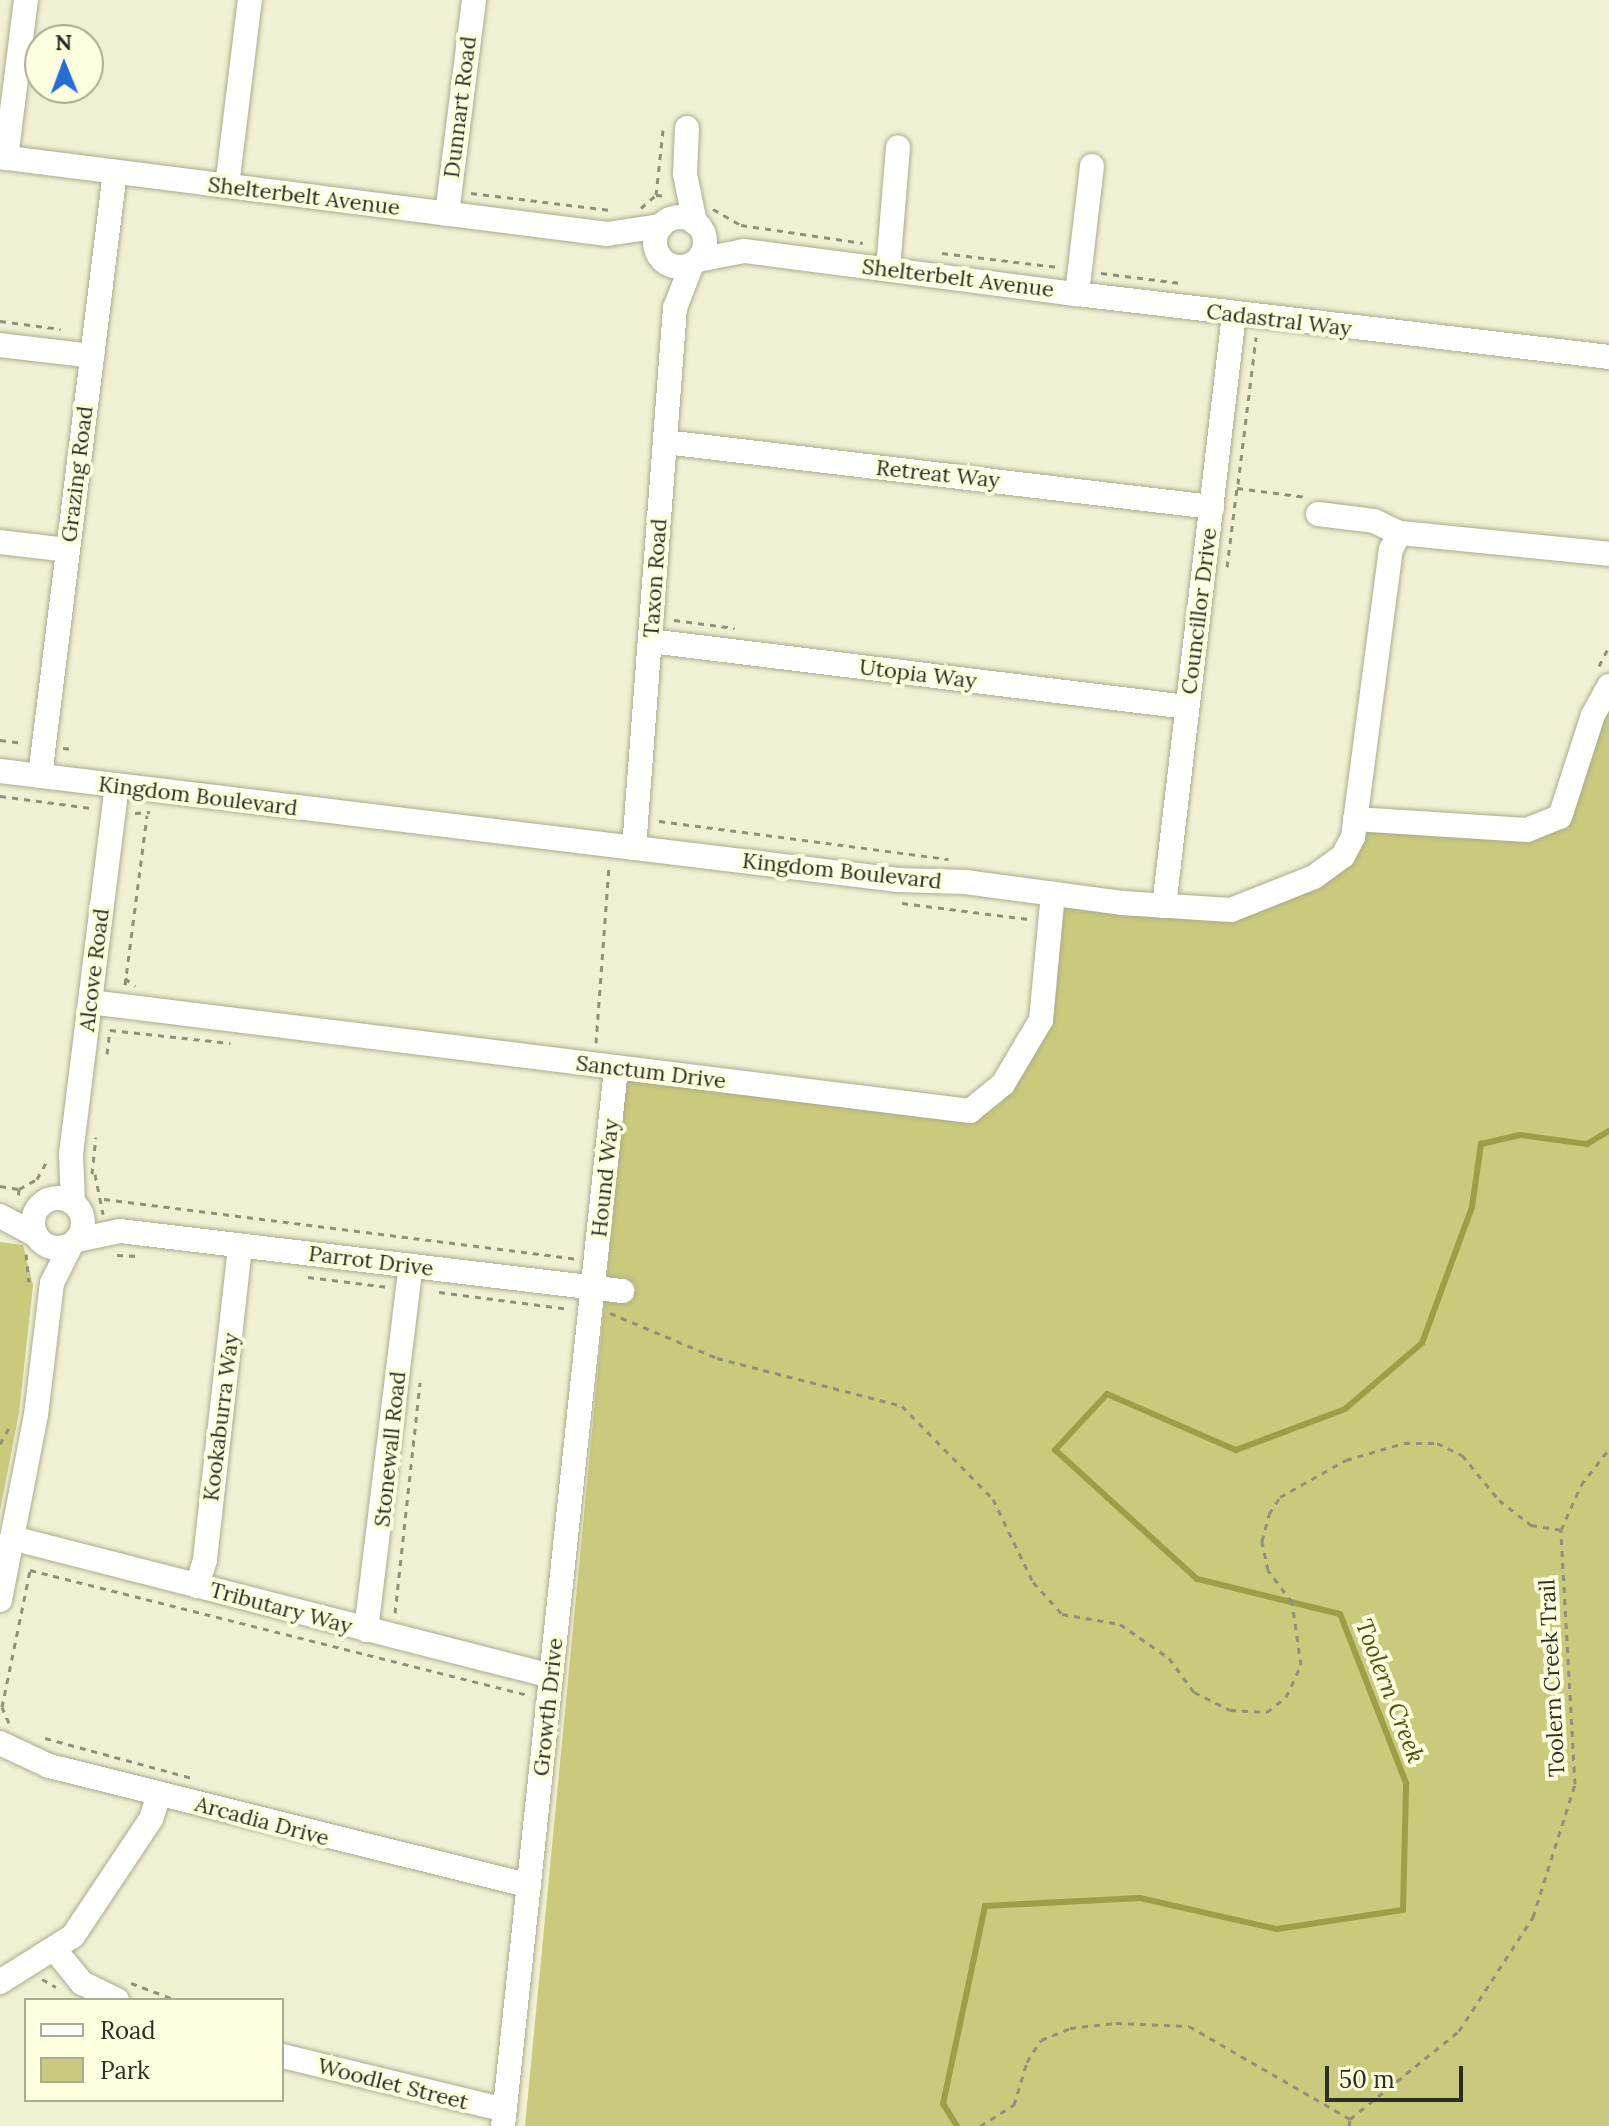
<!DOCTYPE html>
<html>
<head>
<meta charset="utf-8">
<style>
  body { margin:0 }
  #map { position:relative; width:1609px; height:2126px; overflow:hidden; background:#f0f1d2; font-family:Lora,serif }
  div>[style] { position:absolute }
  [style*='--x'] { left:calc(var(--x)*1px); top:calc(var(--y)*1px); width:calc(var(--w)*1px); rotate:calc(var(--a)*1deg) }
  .green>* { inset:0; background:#c9ca7c }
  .stream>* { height:6px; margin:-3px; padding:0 3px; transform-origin:3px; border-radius:3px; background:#9d9e46 }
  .path>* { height:3px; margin-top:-1.5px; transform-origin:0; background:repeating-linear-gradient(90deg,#90917b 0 6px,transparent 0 12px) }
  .roads { filter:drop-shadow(0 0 2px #aaab8e) drop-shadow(0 0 2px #aaab8e) }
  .minor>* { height:24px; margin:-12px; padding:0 12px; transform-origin:12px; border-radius:12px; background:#fff }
  .minor>.ring { margin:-12px; padding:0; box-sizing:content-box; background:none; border:24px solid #fff; border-radius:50% }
  span { translate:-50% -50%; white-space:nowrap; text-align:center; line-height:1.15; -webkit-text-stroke:8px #fdffdf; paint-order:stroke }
  .street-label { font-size:22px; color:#2d2e22 }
  .water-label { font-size:24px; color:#51510e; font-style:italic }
  .legend { position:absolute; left:24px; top:1998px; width:260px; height:104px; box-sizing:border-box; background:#fdffdf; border:2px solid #aaab93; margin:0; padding:10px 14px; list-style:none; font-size:24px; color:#2d2e22 }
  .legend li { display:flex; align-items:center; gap:16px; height:40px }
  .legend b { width:40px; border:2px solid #aaab93 }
  .north { position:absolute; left:24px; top:24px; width:80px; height:80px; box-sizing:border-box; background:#fdffdf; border:2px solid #aaab93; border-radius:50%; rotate:359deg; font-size:22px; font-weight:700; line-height:32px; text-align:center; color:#2d2e22 }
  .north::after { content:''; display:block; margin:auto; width:28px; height:36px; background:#266dd9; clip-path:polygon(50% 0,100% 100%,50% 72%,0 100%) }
  .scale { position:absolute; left:1325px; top:2066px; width:138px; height:36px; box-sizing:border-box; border:4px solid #2d2e22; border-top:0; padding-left:10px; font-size:24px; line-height:28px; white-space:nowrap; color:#2d2e22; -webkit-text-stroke:6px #fdffdf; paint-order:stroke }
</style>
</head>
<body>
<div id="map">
  <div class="green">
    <div style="clip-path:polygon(1609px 691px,1609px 2126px,525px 2126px,626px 1079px,969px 1118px,1001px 1103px,1043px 1026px,1056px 905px,1233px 915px,1317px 882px,1359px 825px,1565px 822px)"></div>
    <div style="clip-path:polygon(0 1242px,23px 1245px,33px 1285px,19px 1413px,0 1511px)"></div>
  </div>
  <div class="stream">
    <div style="--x:957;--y:2126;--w:26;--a:-122"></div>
    <div style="--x:943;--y:2104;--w:202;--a:-78"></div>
    <div style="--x:985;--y:1906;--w:155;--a:-3"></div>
    <div style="--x:1140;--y:1898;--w:140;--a:12.8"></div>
    <div style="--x:1277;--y:1929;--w:127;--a:-8.6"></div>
    <div style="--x:1403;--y:1910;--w:127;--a:-88.6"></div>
    <div style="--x:1406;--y:1783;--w:181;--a:-111.3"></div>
    <div style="--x:1340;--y:1614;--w:147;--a:-166.2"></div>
    <div style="--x:1197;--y:1579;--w:192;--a:-137.7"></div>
    <div style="--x:1055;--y:1450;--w:76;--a:-47.1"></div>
    <div style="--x:1107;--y:1394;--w:141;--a:23.5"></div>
    <div style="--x:1236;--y:1450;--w:116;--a:-20.6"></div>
    <div style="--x:1345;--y:1409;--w:101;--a:-40.6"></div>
    <div style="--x:1422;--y:1343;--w:145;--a:-69.8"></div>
    <div style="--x:1472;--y:1207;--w:64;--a:-81.9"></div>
    <div style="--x:1481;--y:1144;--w:40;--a:-13"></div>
    <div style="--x:1520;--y:1135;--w:68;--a:7.7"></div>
    <div style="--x:1587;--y:1144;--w:26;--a:-31"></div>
  </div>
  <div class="path">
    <div style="--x:663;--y:130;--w:65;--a:96.1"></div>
    <div style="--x:656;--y:195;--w:11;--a:5"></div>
    <div style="--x:471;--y:193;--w:140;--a:7"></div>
    <div style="--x:641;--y:208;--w:20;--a:-41"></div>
    <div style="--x:713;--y:209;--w:32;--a:30"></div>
    <div style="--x:741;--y:225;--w:123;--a:8.4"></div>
    <div style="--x:942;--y:253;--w:117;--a:6.9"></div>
    <div style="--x:1101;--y:273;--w:80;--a:7.2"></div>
    <div style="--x:0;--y:321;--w:61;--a:7.6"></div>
    <div style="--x:1238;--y:484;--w:148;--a:-83"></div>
    <div style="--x:1227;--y:567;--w:80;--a:-82.8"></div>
    <div style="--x:1237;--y:488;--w:70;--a:7.4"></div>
    <div style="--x:674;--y:620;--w:61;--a:7.6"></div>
    <div style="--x:1599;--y:666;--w:22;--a:-63"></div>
    <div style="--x:0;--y:740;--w:24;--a:7"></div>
    <div style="--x:63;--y:748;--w:11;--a:5"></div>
    <div style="--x:0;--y:796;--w:92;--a:7.5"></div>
    <div style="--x:135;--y:813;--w:15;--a:-4"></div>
    <div style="--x:659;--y:821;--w:292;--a:7.5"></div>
    <div style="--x:902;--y:903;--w:128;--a:7.2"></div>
    <div style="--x:125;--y:978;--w:13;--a:39"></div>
    <div style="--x:125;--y:985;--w:171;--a:-82.6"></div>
    <div style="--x:110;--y:1030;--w:121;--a:6.2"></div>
    <div style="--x:596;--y:1043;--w:175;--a:-85.8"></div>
    <div style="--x:107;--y:1054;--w:24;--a:-83"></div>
    <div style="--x:92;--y:1174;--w:37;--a:-84"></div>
    <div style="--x:95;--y:1174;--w:41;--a:78.7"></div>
    <div style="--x:0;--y:1186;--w:19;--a:9"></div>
    <div style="--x:19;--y:1189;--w:12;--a:95"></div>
    <div style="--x:19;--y:1189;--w:21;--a:-29"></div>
    <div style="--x:37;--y:1179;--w:23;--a:-61"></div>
    <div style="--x:104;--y:1199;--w:474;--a:7.2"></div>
    <div style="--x:26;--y:1254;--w:28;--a:84"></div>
    <div style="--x:117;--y:1255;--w:21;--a:3"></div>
    <div style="--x:308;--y:1277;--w:81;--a:7.1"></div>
    <div style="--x:439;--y:1292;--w:132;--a:7.4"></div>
    <div style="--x:610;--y:1313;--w:116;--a:22.8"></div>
    <div style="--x:717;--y:1358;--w:191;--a:14.5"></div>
    <div style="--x:902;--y:1406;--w:130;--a:45.6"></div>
    <div style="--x:993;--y:1499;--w:92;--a:64.3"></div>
    <div style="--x:1033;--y:1582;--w:43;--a:47.8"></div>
    <div style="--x:1062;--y:1614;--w:59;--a:9.8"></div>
    <div style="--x:1120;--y:1624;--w:60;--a:34.8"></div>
    <div style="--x:1169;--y:1658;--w:42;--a:53.7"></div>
    <div style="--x:1194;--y:1692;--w:40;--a:26.6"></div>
    <div style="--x:1230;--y:1710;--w:37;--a:3"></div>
    <div style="--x:1267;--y:1712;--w:24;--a:-38"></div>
    <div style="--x:1286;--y:1697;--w:35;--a:-65"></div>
    <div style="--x:1301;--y:1665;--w:64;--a:-98.1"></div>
    <div style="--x:1292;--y:1602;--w:40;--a:-127"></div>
    <div style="--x:1268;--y:1570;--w:30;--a:-102"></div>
    <div style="--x:1262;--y:1541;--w:28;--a:-75"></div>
    <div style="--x:1269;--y:1514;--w:20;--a:-57"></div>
    <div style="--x:1280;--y:1497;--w:76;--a:-29.3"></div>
    <div style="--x:1346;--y:1460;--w:60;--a:-16.3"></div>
    <div style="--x:1404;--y:1443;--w:33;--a:0"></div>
    <div style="--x:1437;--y:1443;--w:28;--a:26"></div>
    <div style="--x:1462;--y:1455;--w:58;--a:50.6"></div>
    <div style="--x:1499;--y:1500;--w:41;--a:38"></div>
    <div style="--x:1531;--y:1525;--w:30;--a:9"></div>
    <div style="--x:0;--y:1444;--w:23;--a:-61"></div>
    <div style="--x:395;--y:1613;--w:232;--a:-83.8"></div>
    <div style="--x:9;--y:1723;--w:17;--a:-114"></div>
    <div style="--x:2;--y:1707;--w:140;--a:-78.4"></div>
    <div style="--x:30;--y:1570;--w:513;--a:14.09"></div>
    <div style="--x:45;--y:1738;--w:152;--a:15.2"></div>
    <div style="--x:42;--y:1979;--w:16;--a:30"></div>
    <div style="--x:131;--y:1983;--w:48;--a:20.7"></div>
    <div style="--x:980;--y:2126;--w:40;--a:-32"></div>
    <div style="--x:1014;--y:2105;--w:45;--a:-73.2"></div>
    <div style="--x:1027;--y:2062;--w:26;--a:-58"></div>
    <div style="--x:1041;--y:2040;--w:31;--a:-22"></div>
    <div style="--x:1070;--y:2028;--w:46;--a:-6.2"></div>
    <div style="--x:1116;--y:2023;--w:73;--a:2.4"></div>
    <div style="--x:1189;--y:2026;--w:186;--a:30"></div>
    <div style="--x:1349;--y:2126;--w:7;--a:-82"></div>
    <div style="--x:1350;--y:2119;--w:140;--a:-38.9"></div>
    <div style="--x:1459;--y:2031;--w:136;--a:-57"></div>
    <div style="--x:1533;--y:1917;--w:139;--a:-72.5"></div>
    <div style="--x:1575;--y:1784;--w:254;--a:-93.2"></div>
    <div style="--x:1561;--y:1530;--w:49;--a:-66"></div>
    <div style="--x:1581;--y:1485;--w:46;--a:-52.1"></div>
  </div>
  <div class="roads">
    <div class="minor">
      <div style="--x:687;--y:128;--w:46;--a:92.5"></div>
      <div style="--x:685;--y:174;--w:50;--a:78.5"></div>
      <div style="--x:0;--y:157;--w:612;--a:7.23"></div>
      <div style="--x:607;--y:234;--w:55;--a:-8.4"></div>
      <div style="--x:6;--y:158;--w:159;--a:-82.8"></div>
      <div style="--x:1092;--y:166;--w:129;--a:96.7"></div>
      <div style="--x:1077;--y:294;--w:536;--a:6.75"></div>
      <div style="--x:227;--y:186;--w:187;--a:-83"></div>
      <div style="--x:447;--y:214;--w:216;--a:-82.8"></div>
      <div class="ring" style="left:655px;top:217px;width:26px;height:26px"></div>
      <div style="--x:698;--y:260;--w:47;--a:-11.1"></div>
      <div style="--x:744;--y:251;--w:336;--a:7.4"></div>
      <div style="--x:888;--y:269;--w:122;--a:-85.3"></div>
      <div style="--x:0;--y:345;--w:93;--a:6.8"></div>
      <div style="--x:665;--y:442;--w:551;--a:6.78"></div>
      <div style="--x:1318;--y:514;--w:56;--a:7.1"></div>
      <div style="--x:1374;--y:521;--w:29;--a:25"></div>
      <div style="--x:0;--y:542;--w:68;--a:6.7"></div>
      <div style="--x:650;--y:641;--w:541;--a:7.01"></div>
      <div style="--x:0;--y:771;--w:905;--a:6.92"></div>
      <div style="--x:898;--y:880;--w:67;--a:1.7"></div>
      <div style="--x:965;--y:882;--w:158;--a:7.6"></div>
      <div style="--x:1122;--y:903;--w:109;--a:3.7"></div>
      <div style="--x:1231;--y:910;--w:89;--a:-21.7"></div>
      <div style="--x:1314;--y:877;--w:36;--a:-36"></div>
      <div style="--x:1343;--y:856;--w:21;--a:-62"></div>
      <div style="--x:1353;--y:837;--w:290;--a:-82.5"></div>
      <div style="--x:1391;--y:549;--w:18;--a:-61"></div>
      <div style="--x:1400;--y:533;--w:210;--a:5.7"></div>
      <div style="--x:40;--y:776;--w:609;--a:-82.92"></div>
      <div style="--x:1355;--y:819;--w:172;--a:3.7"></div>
      <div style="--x:1527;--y:830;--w:35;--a:-22"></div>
      <div style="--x:1560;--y:817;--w:107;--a:-72.1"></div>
      <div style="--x:1593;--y:715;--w:33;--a:-61"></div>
      <div style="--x:634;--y:848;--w:542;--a:-85.66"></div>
      <div style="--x:675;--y:308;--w:47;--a:-68.9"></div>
      <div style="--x:1164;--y:906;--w:595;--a:-83.25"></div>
      <div style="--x:90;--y:1002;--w:887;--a:7.06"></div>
      <div style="--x:970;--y:1111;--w:43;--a:-39.3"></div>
      <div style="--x:1003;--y:1084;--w:74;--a:-59.3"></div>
      <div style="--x:1041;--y:1020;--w:127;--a:-84.6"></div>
      <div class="ring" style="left:33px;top:1198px;width:26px;height:26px"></div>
      <div style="--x:73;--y:1203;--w:49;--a:-92.3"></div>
      <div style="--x:71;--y:1154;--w:371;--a:-82.9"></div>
      <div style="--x:0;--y:1216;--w:41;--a:27.8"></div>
      <div style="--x:77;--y:1240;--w:44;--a:-11.8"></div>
      <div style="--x:120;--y:1231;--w:506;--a:6.82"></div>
      <div style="--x:12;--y:1538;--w:556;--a:14.36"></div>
      <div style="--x:197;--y:1586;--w:28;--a:-73"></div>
      <div style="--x:205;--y:1559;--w:315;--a:-83.6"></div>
      <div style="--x:0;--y:1600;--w:188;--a:-79"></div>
      <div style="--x:36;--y:1415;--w:133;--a:-83.1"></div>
      <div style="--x:52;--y:1283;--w:42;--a:-63.4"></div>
      <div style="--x:366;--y:1630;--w:367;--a:-83"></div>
      <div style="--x:0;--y:1743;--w:54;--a:25.1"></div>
      <div style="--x:49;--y:1766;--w:495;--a:14"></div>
      <div style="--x:55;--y:1950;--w:43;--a:50.7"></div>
      <div style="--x:82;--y:1983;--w:39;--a:26"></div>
      <div style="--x:0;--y:1982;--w:86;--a:-32.2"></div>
      <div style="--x:73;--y:1936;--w:141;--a:-56.3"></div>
      <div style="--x:151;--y:1819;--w:26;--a:-72"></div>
      <div style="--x:282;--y:2056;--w:229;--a:13.6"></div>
      <div style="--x:503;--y:2126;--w:1064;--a:-83.9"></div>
    </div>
  </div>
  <div class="street-label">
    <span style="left:460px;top:107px;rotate:-83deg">Dunnart Road</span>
    <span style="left:304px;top:196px;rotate:7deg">Shelterbelt Avenue</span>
    <span style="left:958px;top:278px;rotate:7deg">Shelterbelt Avenue</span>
    <span style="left:1279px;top:320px;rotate:7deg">Cadastral Way</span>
    <span style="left:77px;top:474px;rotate:-83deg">Grazing Road</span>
    <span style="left:938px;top:474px;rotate:6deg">Retreat Way</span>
    <span style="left:655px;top:578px;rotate:-86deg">Taxon Road</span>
    <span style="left:1199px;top:611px;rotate:-83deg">Councillor Drive</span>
    <span style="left:918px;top:674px;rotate:7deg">Utopia Way</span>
    <span style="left:198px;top:796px;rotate:7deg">Kingdom Boulevard</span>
    <span style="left:842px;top:871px;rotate:6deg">Kingdom Boulevard</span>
    <span style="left:94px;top:970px;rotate:-83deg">Alcove Road</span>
    <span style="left:651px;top:1072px;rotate:7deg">Sanctum Drive</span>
    <span style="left:605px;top:1178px;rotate:-84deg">Hound Way</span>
    <span style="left:371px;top:1261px;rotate:7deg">Parrot Drive</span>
    <span style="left:221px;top:1417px;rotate:-83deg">Kookaburra Way</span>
    <span style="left:390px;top:1449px;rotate:-84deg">Stonewall Road</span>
    <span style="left:281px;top:1608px;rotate:15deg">Tributary Way</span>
    <span style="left:1552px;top:1678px;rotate:-93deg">Toolern Creek Trail</span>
    <span style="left:548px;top:1707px;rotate:-84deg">Growth Drive</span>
    <span style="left:262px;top:1821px;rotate:15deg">Arcadia Drive</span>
    <span style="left:393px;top:2084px;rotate:14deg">Woodlet Street</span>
  </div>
  <div class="water-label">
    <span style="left:1390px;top:1691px;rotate:69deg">Toolern Creek</span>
  </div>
  <ul class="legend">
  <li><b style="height:10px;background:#fff"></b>Road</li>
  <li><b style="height:22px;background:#c9ca7c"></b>Park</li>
  </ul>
  <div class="north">N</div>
  <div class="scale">50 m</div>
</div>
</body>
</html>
